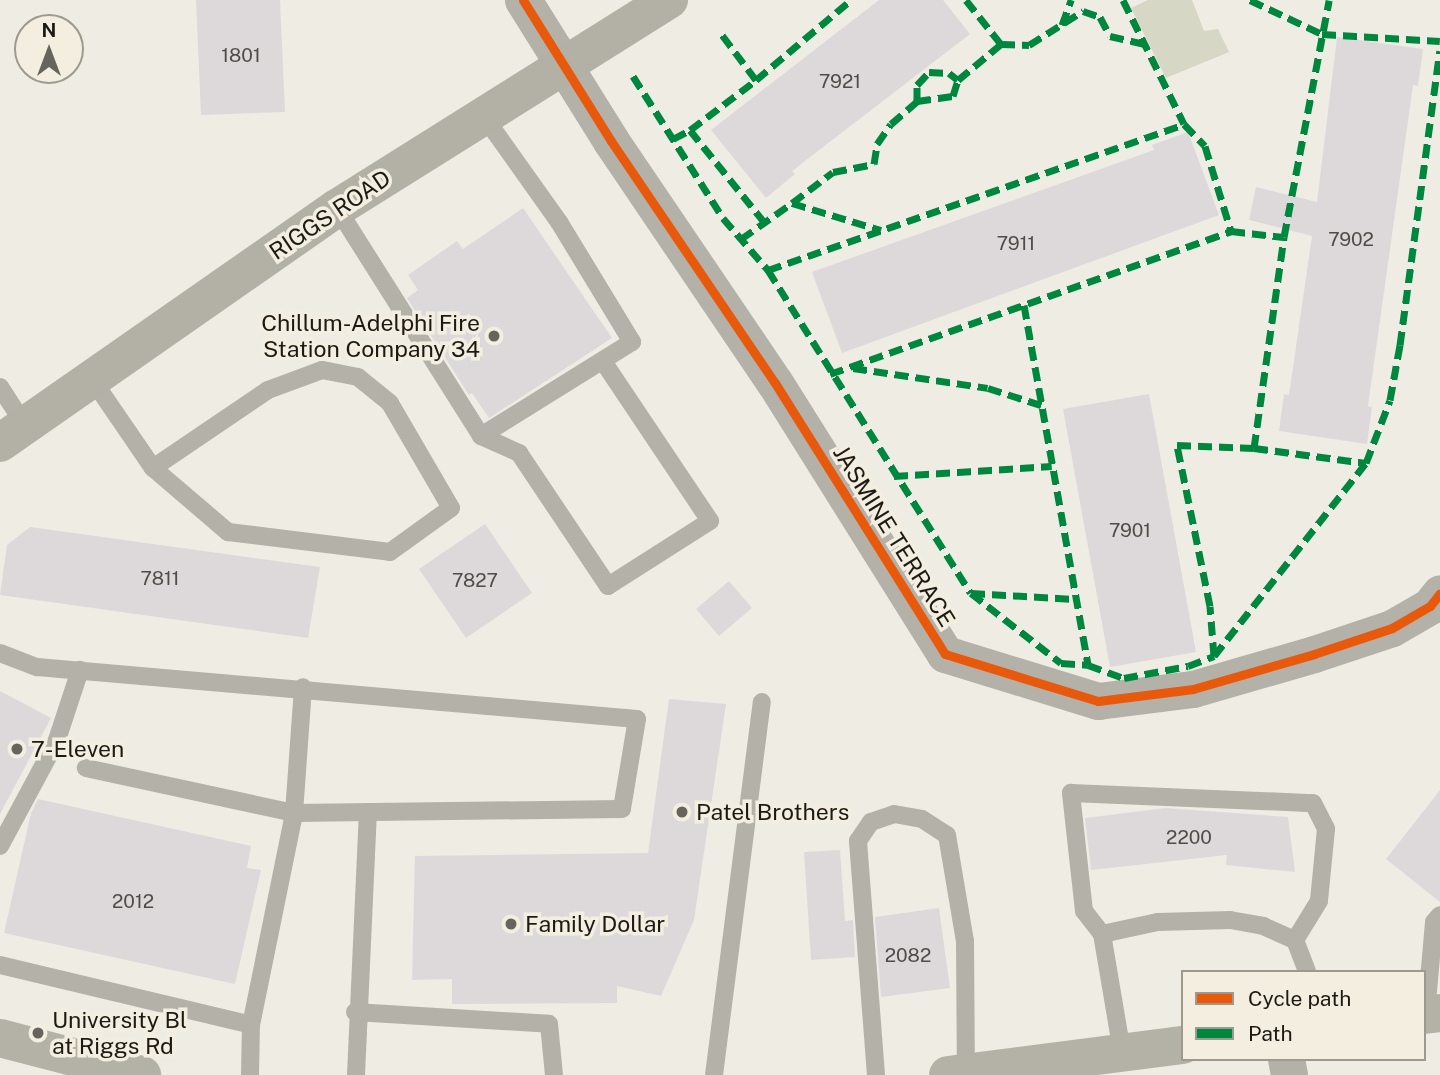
<!DOCTYPE html>
<html>
<head>
<meta charset="utf-8">
<style>
  body { margin:0 }
  #map { position:relative; width:1440px; height:1075px; overflow:hidden; background:#efece4; font-family:"Public Sans",sans-serif }
  div>[style] { position:absolute }
  [style*='--x'] { left:calc(var(--x)*1px); top:calc(var(--y)*1px); width:calc(var(--w)*1px); rotate:calc(var(--a)*1deg) }
  .green>* { inset:0; background:#d7d7c5 }
  .building>* { inset:0; background:#ddd9db }
  .service>* { height:18px; margin:-9px; padding:0 9px; transform-origin:9px; border-radius:9px; background:#b3b1a8 }
  .minor>* { height:37px; margin:-18.5px; padding:0 18.5px; transform-origin:18.5px; border-radius:18.5px; background:#b3b1a8 }
  .secondary>* { height:38px; margin:-19px; padding:0 19px; transform-origin:19px; border-radius:19px; background:#b3b0a5 }
  .primary>* { height:38px; margin:-19px; padding:0 19px; transform-origin:19px; border-radius:19px; background:#b4b2a6 }
  .quiet>* { height:7px; margin-top:-3.5px; transform-origin:0; background:repeating-linear-gradient(90deg,#00873e 0 14px,transparent 0 21px) }
  .cycleway>* { height:9px; margin:-4.5px; padding:0 4.5px; transform-origin:4.5px; border-radius:4.5px; background:#e8590c }
  .dots>* { width:19px; height:19px; translate:-50% -50%; box-sizing:border-box; border:4px solid #f3eee0; border-radius:50% }
  span { translate:-50% -50%; white-space:nowrap; text-align:center; line-height:1.15; -webkit-text-stroke:7px #f3eee0; paint-order:stroke }
  .number-label { font-size:19px; color:#4e4c48 }
  .number-label span { -webkit-text-stroke-width:0 }
  .street-label { font-size:23px; color:#1c1a15 }
  .poi-label { font-size:23px; color:#1c1a15 }
  .right { translate:-100% -50%; text-align:right }
  .left { translate:0 -50%; text-align:left }
  .legend { position:absolute; left:1181px; top:970px; width:245px; height:91px; box-sizing:border-box; background:#f3eee0; border:2px solid #9d998f; margin:0; padding:9px 12px; list-style:none; font-size:21px; color:#1c1a15 }
  .legend li { display:flex; align-items:center; gap:14px; height:35px }
  .legend b { width:35px; border:2px solid #9d998f }
  .north { position:absolute; left:14px; top:14px; width:70px; height:70px; box-sizing:border-box; background:#f3eee0; border:2px solid #9d998f; border-radius:50%; rotate:0deg; font-size:19px; font-weight:700; line-height:28px; text-align:center; color:#1c1a15 }
  .north::after { content:''; display:block; margin:auto; width:24px; height:32px; background:#66645d; clip-path:polygon(50% 0,100% 100%,50% 72%,0 100%) }
</style>
</head>
<body>
<div id="map">
  <div class="green">
    <div style="clip-path:polygon(1148px 0,1192px 0,1204px 31px,1218px 29px,1229px 52px,1166px 78px,1131px 8px)"></div>
  </div>
  <div class="building">
    <div style="clip-path:polygon(196px 0,280px 0,285px 112px,201px 115px)"></div>
    <div style="clip-path:polygon(879px 0,943px 0,970px 34px,792px 171px,795px 174px,766px 198px,711px 130px)"></div>
    <div style="clip-path:polygon(1337px 37px,1423px 49px,1418px 86px,1413px 85px,1368px 406px,1372px 407px,1367px 444px,1279px 431px,1284px 394px,1289px 395px,1312px 236px,1249px 220px,1256px 187px,1317px 202px)"></div>
    <div style="clip-path:polygon(1188px 132px,1219px 215px,842px 353px,812px 272px,1154px 150px,1152px 145px)"></div>
    <div style="clip-path:polygon(523px 208px,612px 338px,489px 418px,472px 393px,469px 395px,407px 298px,418px 290px,408px 275px,457px 241px,463px 249px)"></div>
    <div style="clip-path:polygon(1149px 394px,1196px 652px,1110px 667px,1063px 409px)"></div>
    <div style="clip-path:polygon(485px 524px,532px 593px,466px 638px,419px 569px)"></div>
    <div style="clip-path:polygon(30px 527px,320px 567px,308px 638px,0 595px,7px 545px)"></div>
    <div style="clip-path:polygon(729px 581px,752px 608px,719px 636px,696px 609px)"></div>
    <div style="clip-path:polygon(0 691px,51px 718px,0 814px)"></div>
    <div style="clip-path:polygon(669px 699px,726px 704px,694px 920px,661px 996px,617px 986px,617px 1003px,452px 1004px,452px 979px,412px 980px,415px 856px,648px 853px)"></div>
    <div style="clip-path:polygon(1440px 790px,1440px 902px,1386px 859px)"></div>
    <div style="clip-path:polygon(38px 799px,251px 846px,247px 868px,261px 870px,235px 984px,4px 933px,31px 813px)"></div>
    <div style="clip-path:polygon(1165px 808px,1288px 817px,1295px 872px,1226px 865px,1227px 855px,1091px 870px,1085px 818px)"></div>
    <div style="clip-path:polygon(840px 850px,845px 921px,853px 920px,855px 957px,811px 960px,804px 852px)"></div>
    <div style="clip-path:polygon(939px 908px,950px 988px,881px 997px,875px 917px)"></div>
  </div>
  <div class="service">
    <div style="--x:337;--y:208;--w:270;--a:57.7"></div>
    <div style="--x:481;--y:436;--w:42;--a:24.1"></div>
    <div style="--x:519;--y:453;--w:160;--a:56.2"></div>
    <div style="--x:608;--y:586;--w:121;--a:-32.5"></div>
    <div style="--x:710;--y:521;--w:192;--a:-123.8"></div>
    <div style="--x:92;--y:379;--w:108;--a:55.6"></div>
    <div style="--x:153;--y:468;--w:99;--a:40.5"></div>
    <div style="--x:228;--y:532;--w:163;--a:7"></div>
    <div style="--x:390;--y:552;--w:75;--a:-35.8"></div>
    <div style="--x:451;--y:508;--w:121;--a:-120.2"></div>
    <div style="--x:390;--y:403;--w:41;--a:-140.9"></div>
    <div style="--x:358;--y:377;--w:37;--a:-169"></div>
    <div style="--x:322;--y:370;--w:58;--a:159.7"></div>
    <div style="--x:268;--y:390;--w:139;--a:145.9"></div>
    <div style="--x:0;--y:387;--w:44;--a:57"></div>
    <div style="--x:481;--y:436;--w:178;--a:-31.9"></div>
    <div style="--x:632;--y:342;--w:140;--a:-121.3"></div>
    <div style="--x:559;--y:222;--w:131;--a:-125.4"></div>
    <div style="--x:0;--y:653;--w:40;--a:21"></div>
    <div style="--x:37;--y:667;--w:602;--a:4.95"></div>
    <div style="--x:637;--y:719;--w:91;--a:99.5"></div>
    <div style="--x:622;--y:809;--w:328;--a:179.3"></div>
    <div style="--x:294;--y:813;--w:213;--a:-167.8"></div>
    <div style="--x:0;--y:846;--w:120;--a:-61.7"></div>
    <div style="--x:57;--y:740;--w:74;--a:-71.8"></div>
    <div style="--x:1102;--y:934;--w:29;--a:-128"></div>
    <div style="--x:1084;--y:911;--w:119;--a:-96.3"></div>
    <div style="--x:1071;--y:793;--w:242;--a:2.4"></div>
    <div style="--x:1313;--y:803;--w:29;--a:63"></div>
    <div style="--x:1326;--y:829;--w:72;--a:95.6"></div>
    <div style="--x:1319;--y:901;--w:46;--a:121.6"></div>
    <div style="--x:0;--y:965;--w:258;--a:13.4"></div>
    <div style="--x:355;--y:1012;--w:194;--a:3.5"></div>
    <div style="--x:549;--y:1024;--w:51;--a:84.4"></div>
    <div style="--x:1426;--y:1014;--w:92;--a:-85"></div>
    <div style="--x:1434;--y:922;--w:9;--a:-49"></div>
    <div style="--x:1122;--y:1052;--w:120;--a:-99.6"></div>
    <div style="--x:1102;--y:934;--w:57;--a:-12.1"></div>
    <div style="--x:1158;--y:922;--w:72;--a:-1.6"></div>
    <div style="--x:1230;--y:920;--w:34;--a:10"></div>
    <div style="--x:1263;--y:926;--w:35;--a:24"></div>
    <div style="--x:1295;--y:940;--w:34;--a:69"></div>
    <div style="--x:250;--y:1075;--w:50;--a:-88.9"></div>
    <div style="--x:251;--y:1025;--w:216;--a:-78.5"></div>
    <div style="--x:294;--y:813;--w:126;--a:-85.9"></div>
    <div style="--x:356;--y:1075;--w:263;--a:-87.4"></div>
    <div style="--x:714;--y:1075;--w:376;--a:-82.7"></div>
    <div style="--x:876;--y:1075;--w:235;--a:-94.4"></div>
    <div style="--x:858;--y:841;--w:23;--a:-56"></div>
    <div style="--x:871;--y:822;--w:24;--a:-19"></div>
    <div style="--x:894;--y:814;--w:28;--a:10"></div>
    <div style="--x:922;--y:819;--w:30;--a:33"></div>
    <div style="--x:947;--y:835;--w:108;--a:80.4"></div>
    <div style="--x:965;--y:941;--w:132;--a:89.6"></div>
  </div>
  <div class="minor">
    <div style="--x:523;--y:0;--w:166;--a:58"></div>
    <div style="--x:611;--y:141;--w:292;--a:55.9"></div>
    <div style="--x:775;--y:383;--w:320;--a:57.9"></div>
    <div style="--x:945;--y:654;--w:160;--a:17.1"></div>
    <div style="--x:1098;--y:701;--w:96;--a:-7.2"></div>
    <div style="--x:1193;--y:689;--w:126;--a:-16.1"></div>
    <div style="--x:1314;--y:654;--w:82;--a:-18.4"></div>
    <div style="--x:1392;--y:628;--w:44;--a:-30.1"></div>
    <div style="--x:1430;--y:606;--w:16;--a:-52"></div>
    <div style="--x:1286;--y:1059;--w:16;--a:79"></div>
  </div>
  <div class="secondary">
    <div style="--x:0;--y:443;--w:411;--a:-34.9"></div>
    <div style="--x:337;--y:208;--w:392;--a:-32.1"></div>
  </div>
  <div class="primary">
    <div style="--x:1424;--y:1015;--w:16;--a:-7"></div>
    <div style="--x:0;--y:1038;--w:147;--a:14.6"></div>
    <div style="--x:948;--y:1075;--w:237;--a:-7.3"></div>
  </div>
  <div class="quiet">
    <div style="--x:966;--y:0;--w:56;--a:51.5"></div>
    <div style="--x:1123;--y:0;--w:138;--a:63.8"></div>
    <div style="--x:1184;--y:124;--w:30;--a:46"></div>
    <div style="--x:1205;--y:146;--w:89;--a:73"></div>
    <div style="--x:1250;--y:0;--w:80;--a:25.3"></div>
    <div style="--x:1322;--y:34;--w:118;--a:3.4"></div>
    <div style="--x:1062;--y:25;--w:27;--a:-70"></div>
    <div style="--x:633;--y:76;--w:168;--a:57.6"></div>
    <div style="--x:723;--y:218;--w:69;--a:49.1"></div>
    <div style="--x:768;--y:270;--w:381;--a:57.9"></div>
    <div style="--x:971;--y:593;--w:114;--a:37.9"></div>
    <div style="--x:1061;--y:663;--w:27;--a:4"></div>
    <div style="--x:1088;--y:665;--w:38;--a:20"></div>
    <div style="--x:1124;--y:678;--w:65;--a:-10.6"></div>
    <div style="--x:1188;--y:666;--w:28;--a:-21"></div>
    <div style="--x:1214;--y:656;--w:246;--a:-51.8"></div>
    <div style="--x:1366;--y:463;--w:67;--a:-69.1"></div>
    <div style="--x:1390;--y:400;--w:56;--a:-79.7"></div>
    <div style="--x:1400;--y:345;--w:297;--a:-82.3"></div>
    <div style="--x:756;--y:80;--w:124;--a:-40.1"></div>
    <div style="--x:917;--y:101;--w:16;--a:-90"></div>
    <div style="--x:917;--y:85;--w:18;--a:-47"></div>
    <div style="--x:929;--y:72;--w:20;--a:3"></div>
    <div style="--x:949;--y:73;--w:11;--a:38"></div>
    <div style="--x:690;--y:130;--w:83;--a:-37.1"></div>
    <div style="--x:756;--y:80;--w:60;--a:-126.9"></div>
    <div style="--x:673;--y:139;--w:19;--a:-28"></div>
    <div style="--x:690;--y:130;--w:119;--a:51.1"></div>
    <div style="--x:792;--y:203;--w:51;--a:-37.1"></div>
    <div style="--x:833;--y:172;--w:42;--a:-11"></div>
    <div style="--x:874;--y:164;--w:20;--a:-81"></div>
    <div style="--x:877;--y:144;--w:24;--a:-55"></div>
    <div style="--x:891;--y:124;--w:35;--a:-41"></div>
    <div style="--x:917;--y:101;--w:36;--a:-8"></div>
    <div style="--x:953;--y:96;--w:17;--a:-73"></div>
    <div style="--x:958;--y:80;--w:56;--a:-39.9"></div>
    <div style="--x:1001;--y:44;--w:28;--a:2"></div>
    <div style="--x:1029;--y:45;--w:64;--a:-32.2"></div>
    <div style="--x:1083;--y:11;--w:18;--a:19"></div>
    <div style="--x:1100;--y:17;--w:21;--a:62"></div>
    <div style="--x:1110;--y:36;--w:35;--a:13"></div>
    <div style="--x:741;--y:239;--w:62;--a:-35.2"></div>
    <div style="--x:792;--y:203;--w:93;--a:16.9"></div>
    <div style="--x:768;--y:270;--w:441;--a:-19.3"></div>
    <div style="--x:1024;--y:305;--w:366;--a:79.9"></div>
    <div style="--x:853;--y:368;--w:136;--a:8.4"></div>
    <div style="--x:988;--y:388;--w:56;--a:17.8"></div>
    <div style="--x:830;--y:374;--w:426;--a:-19.6"></div>
    <div style="--x:1231;--y:231;--w:53;--a:6.5"></div>
    <div style="--x:1254;--y:448;--w:213;--a:-81.9"></div>
    <div style="--x:1284;--y:237;--w:241;--a:-79.2"></div>
    <div style="--x:894;--y:476;--w:158;--a:-3.6"></div>
    <div style="--x:971;--y:593;--w:103;--a:3.3"></div>
    <div style="--x:1214;--y:656;--w:50;--a:-94.6"></div>
    <div style="--x:1210;--y:606;--w:164;--a:-101.6"></div>
    <div style="--x:1177;--y:445;--w:77;--a:2.2"></div>
    <div style="--x:1254;--y:448;--w:113;--a:7.6"></div>
  </div>
  <div class="cycleway">
    <div style="--x:523;--y:0;--w:166;--a:58"></div>
    <div style="--x:611;--y:141;--w:292;--a:55.9"></div>
    <div style="--x:775;--y:383;--w:320;--a:57.9"></div>
    <div style="--x:945;--y:654;--w:160;--a:17.1"></div>
    <div style="--x:1098;--y:701;--w:96;--a:-7.2"></div>
    <div style="--x:1193;--y:689;--w:126;--a:-16.1"></div>
    <div style="--x:1314;--y:654;--w:82;--a:-18.4"></div>
    <div style="--x:1392;--y:628;--w:44;--a:-30.1"></div>
    <div style="--x:1430;--y:606;--w:16;--a:-52"></div>
  </div>
  <div class="dots">
    <div style="left:494px;top:336px;background:#66645d"></div>
    <div style="left:17px;top:749px;background:#66645d"></div>
    <div style="left:682px;top:812px;background:#66645d"></div>
    <div style="left:511px;top:924px;background:#66645d"></div>
    <div style="left:38px;top:1033px;background:#66645d"></div>
  </div>
  <div class="number-label">
    <span style="left:241px;top:56px">1801</span>
    <span style="left:840px;top:82px">7921</span>
    <span style="left:1351px;top:240px">7902</span>
    <span style="left:1016px;top:244px">7911</span>
    <span style="left:1130px;top:531px">7901</span>
    <span style="left:160px;top:579px">7811</span>
    <span style="left:475px;top:581px">7827</span>
    <span style="left:1189px;top:838px">2200</span>
    <span style="left:133px;top:902px">2012</span>
    <span style="left:908px;top:956px">2082</span>
  </div>
  <div class="street-label">
    <span style="left:330px;top:215px;rotate:-34deg">RIGGS ROAD</span>
    <span style="left:894px;top:536px;rotate:58deg">JASMINE TERRACE</span>
  </div>
  <div class="poi-label">
    <span class="right" style="left:480px;top:336px">Chillum-Adelphi Fire<br>Station Company 34</span>
    <span class="left" style="left:31px;top:749px">7-Eleven</span>
    <span class="left" style="left:696px;top:812px">Patel Brothers</span>
    <span class="left" style="left:525px;top:924px">Family Dollar</span>
    <span class="left" style="left:52px;top:1033px">University Bl<br>at Riggs Rd</span>
  </div>
  <ul class="legend">
  <li><b style="height:9px;background:#e8590c"></b>Cycle path</li>
  <li><b style="height:9px;background:#00873e"></b>Path</li>
  </ul>
  <div class="north">N</div>
</div>
</body>
</html>
